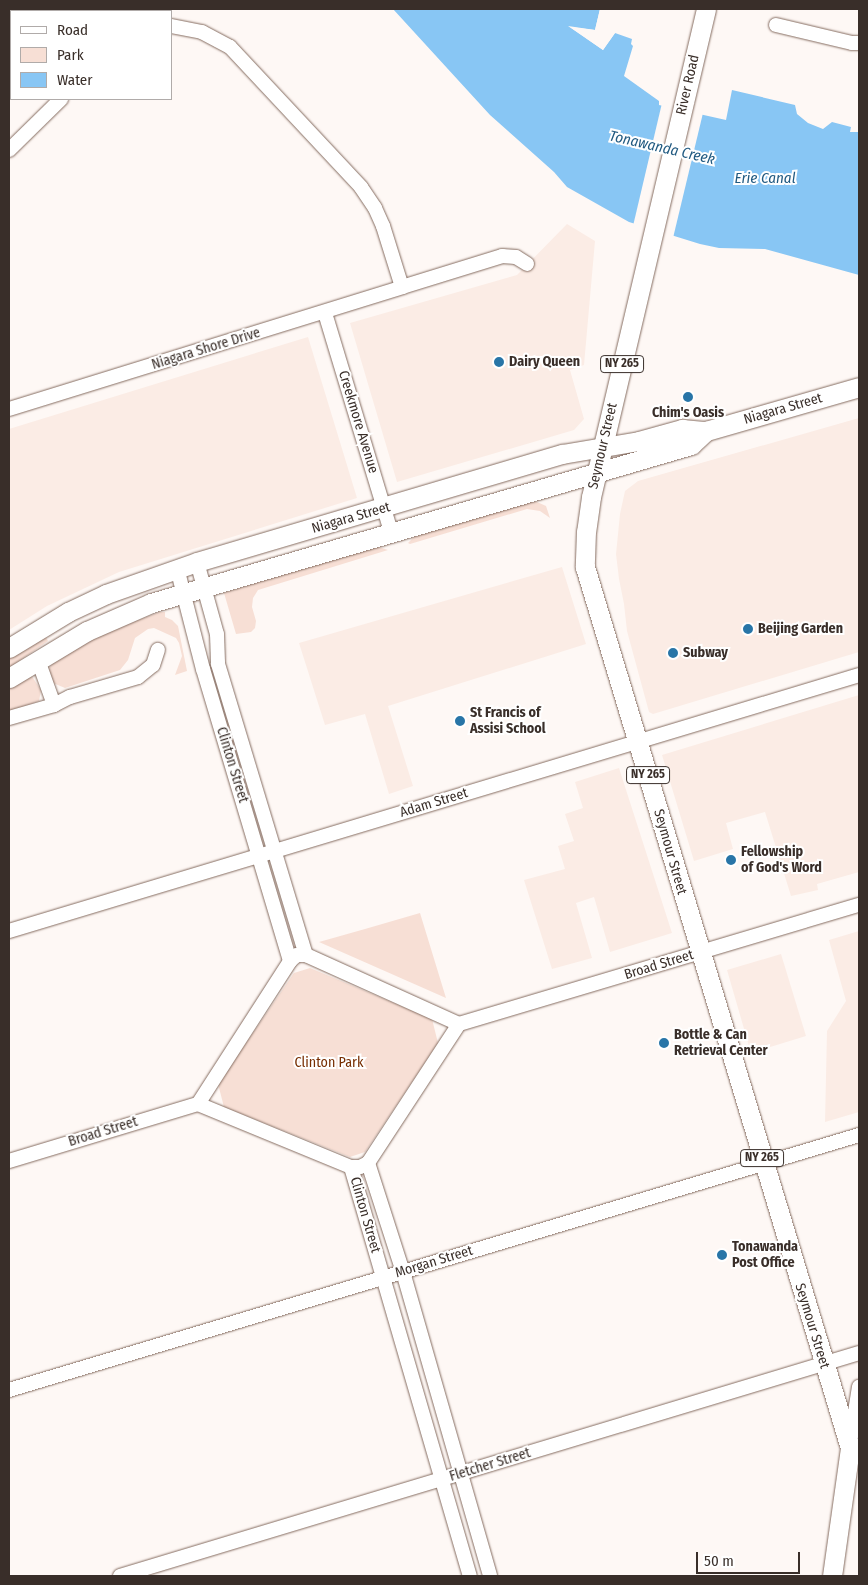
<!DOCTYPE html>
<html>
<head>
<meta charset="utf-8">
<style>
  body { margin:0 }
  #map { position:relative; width:868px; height:1585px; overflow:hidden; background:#fef8f5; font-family:"Fira Sans Condensed",sans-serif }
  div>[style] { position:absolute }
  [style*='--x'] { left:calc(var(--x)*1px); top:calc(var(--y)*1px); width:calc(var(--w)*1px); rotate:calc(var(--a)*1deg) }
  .built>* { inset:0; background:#fbece5 }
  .green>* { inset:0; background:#f7dfd5 }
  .water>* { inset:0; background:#88c6f4 }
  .pier>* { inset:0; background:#fef8f5 }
  .roads { filter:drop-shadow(0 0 1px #856c60) drop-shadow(0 0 1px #856c60) }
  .minor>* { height:14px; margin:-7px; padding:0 7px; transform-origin:7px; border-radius:7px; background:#fff }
  .major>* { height:19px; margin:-9.5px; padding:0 9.5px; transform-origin:9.5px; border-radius:9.5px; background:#fff }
  .dots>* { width:14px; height:14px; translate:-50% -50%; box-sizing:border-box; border:2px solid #fff; border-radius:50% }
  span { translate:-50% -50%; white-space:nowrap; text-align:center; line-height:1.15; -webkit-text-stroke:4px #fff; paint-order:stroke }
  .shield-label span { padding:1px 4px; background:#fff; border:1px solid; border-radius:4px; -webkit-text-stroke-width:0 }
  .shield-label { font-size:12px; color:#392e29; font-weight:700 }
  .street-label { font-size:14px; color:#392e29 }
  .poi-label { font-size:14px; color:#392e29; font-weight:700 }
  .left { translate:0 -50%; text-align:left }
  .park-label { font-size:14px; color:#772d00 }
  .water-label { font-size:15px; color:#215a81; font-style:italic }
  .frame { position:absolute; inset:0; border:10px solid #392e29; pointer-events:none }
  .legend { position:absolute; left:10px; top:10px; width:162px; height:90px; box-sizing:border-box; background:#fff; border:1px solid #b0aba9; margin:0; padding:6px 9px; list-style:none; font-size:15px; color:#392e29 }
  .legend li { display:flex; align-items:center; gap:10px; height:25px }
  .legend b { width:25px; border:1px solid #b0aba9 }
  .scale { position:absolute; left:696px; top:1552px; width:104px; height:22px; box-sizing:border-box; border:2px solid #392e29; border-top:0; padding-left:6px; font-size:15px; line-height:18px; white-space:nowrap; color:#392e29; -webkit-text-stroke:4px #fff; paint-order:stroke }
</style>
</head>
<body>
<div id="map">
  <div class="built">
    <div style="clip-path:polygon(567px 224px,595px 241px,584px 365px,570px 370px,584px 419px,574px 430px,397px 482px,350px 323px,517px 275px)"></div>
    <div style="clip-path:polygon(308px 337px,357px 498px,119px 572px,47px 606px,9px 630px,9px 429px)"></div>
    <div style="clip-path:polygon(859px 418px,859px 652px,653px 714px,649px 712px,627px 631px,624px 604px,619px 579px,616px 554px,620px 514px,625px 491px,638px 481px)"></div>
    <div style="clip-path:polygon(562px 567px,586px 644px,388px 706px,413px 786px,389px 794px,365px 714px,325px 725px,299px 643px)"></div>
    <div style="clip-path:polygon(859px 695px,859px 872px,817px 884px,818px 890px,791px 896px,765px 812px,726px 823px,733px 849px,694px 861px,662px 755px)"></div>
    <div style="clip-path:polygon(619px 768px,672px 933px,610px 952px,594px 897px,576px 903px,592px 958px,552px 969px,524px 880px,565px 869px,558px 846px,574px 841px,565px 814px,583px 808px,575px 782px)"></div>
    <div style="clip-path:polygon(859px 931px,859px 1112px,825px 1122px,827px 1031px,846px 1001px,829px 940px)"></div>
    <div style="clip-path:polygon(781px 954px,806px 1036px,751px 1053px,727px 970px)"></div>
  </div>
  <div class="green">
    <div style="clip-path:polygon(526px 502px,537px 502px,546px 506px,550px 518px,540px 511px,527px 509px,410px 544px,408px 543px,416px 535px)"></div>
    <div style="clip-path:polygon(376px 546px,388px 550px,258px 590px,253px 598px,252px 607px,256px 621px,255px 628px,251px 632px,236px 634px,224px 593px)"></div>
    <div style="clip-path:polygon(160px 612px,165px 612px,165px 617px,172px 620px,178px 626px,187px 671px,175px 675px,182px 656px,179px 643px,176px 638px,154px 628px,148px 629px,135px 638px,128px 660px,120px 670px,65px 688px,53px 683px,49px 669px,54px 660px,114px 629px)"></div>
    <div style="clip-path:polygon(45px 635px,48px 641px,9px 668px,9px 658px)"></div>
    <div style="clip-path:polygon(31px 675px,41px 690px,39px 701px,9px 712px,9px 689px)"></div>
    <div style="clip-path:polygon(420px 913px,446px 998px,319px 942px,365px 929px)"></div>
    <div style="clip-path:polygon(310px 968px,432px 1019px,438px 1043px,365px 1152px,350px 1157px,224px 1107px,218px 1084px,294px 973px)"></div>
  </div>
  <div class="water">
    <div style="clip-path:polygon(393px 9px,600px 9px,595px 30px,570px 27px,603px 50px,615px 33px,632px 39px,631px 44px,633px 46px,624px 76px,659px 101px,659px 105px,726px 120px,732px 90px,795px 105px,797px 114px,808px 123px,823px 129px,832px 122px,851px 127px,850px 132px,859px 132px,859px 275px,765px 249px,719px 248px,700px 244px,629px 222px,567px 187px,554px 172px,490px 115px)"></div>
  </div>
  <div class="pier">
    <div style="clip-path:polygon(600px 9px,603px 9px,597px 32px,578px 30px,602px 47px,613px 32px,615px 33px,603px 50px,568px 26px,595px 30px)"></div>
    <div style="clip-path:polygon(662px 103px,703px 113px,673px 238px,633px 226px)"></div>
  </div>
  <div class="roads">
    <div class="minor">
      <div style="--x:147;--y:9;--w:2;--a:90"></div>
      <div style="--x:776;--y:25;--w:78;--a:13.3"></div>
      <div style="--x:852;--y:43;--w:7;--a:0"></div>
      <div style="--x:9;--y:150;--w:73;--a:-44.4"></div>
      <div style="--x:402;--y:287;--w:105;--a:-17.2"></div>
      <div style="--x:502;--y:256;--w:14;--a:4"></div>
      <div style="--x:516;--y:257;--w:13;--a:32"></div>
      <div style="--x:325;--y:313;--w:229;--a:73.2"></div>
      <div style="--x:9;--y:409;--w:412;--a:-17.2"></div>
      <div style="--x:402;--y:287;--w:64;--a:-107.3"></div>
      <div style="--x:383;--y:226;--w:20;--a:-114"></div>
      <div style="--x:375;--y:208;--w:25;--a:-124"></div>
      <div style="--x:361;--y:187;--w:192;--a:-133.1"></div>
      <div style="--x:230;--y:47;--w:32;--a:-152"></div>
      <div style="--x:202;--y:32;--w:32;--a:-169"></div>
      <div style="--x:197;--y:562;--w:75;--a:74.5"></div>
      <div style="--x:217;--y:634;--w:30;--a:88"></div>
      <div style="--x:218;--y:664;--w:304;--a:73.2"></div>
      <div style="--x:177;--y:568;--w:104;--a:75.6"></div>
      <div style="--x:203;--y:669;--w:305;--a:73.4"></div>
      <div style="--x:38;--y:660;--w:48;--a:70.4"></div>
      <div style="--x:54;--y:705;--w:18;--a:-27"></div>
      <div style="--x:70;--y:697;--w:71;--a:-16.4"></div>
      <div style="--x:138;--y:677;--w:19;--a:-39"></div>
      <div style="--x:153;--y:665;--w:16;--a:-72"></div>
      <div style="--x:9;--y:718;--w:47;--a:-16.1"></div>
      <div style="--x:9;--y:931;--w:888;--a:-16.76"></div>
      <div style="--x:459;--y:1024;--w:417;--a:-16.6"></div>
      <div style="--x:198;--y:1104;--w:170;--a:-57.2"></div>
      <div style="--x:290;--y:961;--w:9;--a:-41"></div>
      <div style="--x:297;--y:955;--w:9;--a:0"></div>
      <div style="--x:306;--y:955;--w:168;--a:24.3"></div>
      <div style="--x:198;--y:1104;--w:165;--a:22.4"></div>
      <div style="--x:351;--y:1167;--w:9;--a:0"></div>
      <div style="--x:360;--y:1167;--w:9;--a:-27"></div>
      <div style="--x:368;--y:1163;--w:166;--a:-56.8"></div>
      <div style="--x:9;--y:1161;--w:197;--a:-16.8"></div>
      <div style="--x:368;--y:1163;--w:114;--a:72.2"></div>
      <div style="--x:403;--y:1272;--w:316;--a:74"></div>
      <div style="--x:351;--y:1167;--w:426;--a:73.8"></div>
      <div style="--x:9;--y:1390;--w:887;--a:-16.7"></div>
      <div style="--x:850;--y:1443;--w:57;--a:-80.9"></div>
      <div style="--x:120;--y:1576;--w:772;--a:-16.79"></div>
    </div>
    <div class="major">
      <div style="--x:706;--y:9;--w:501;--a:103.26"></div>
      <div style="--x:591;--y:497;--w:34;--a:98"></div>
      <div style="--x:586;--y:531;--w:36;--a:92"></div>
      <div style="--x:585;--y:567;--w:920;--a:73.26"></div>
      <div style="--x:850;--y:1448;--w:129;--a:98"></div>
      <div style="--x:9;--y:648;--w:69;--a:-31.4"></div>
      <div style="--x:68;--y:612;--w:42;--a:-25.3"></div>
      <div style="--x:106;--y:594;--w:96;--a:-19.4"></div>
      <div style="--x:197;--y:562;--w:381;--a:-16.5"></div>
      <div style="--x:562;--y:454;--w:78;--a:-9.6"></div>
      <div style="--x:639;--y:441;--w:45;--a:-15.6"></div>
      <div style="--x:682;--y:429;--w:24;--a:5"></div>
      <div style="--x:706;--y:431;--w:159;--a:-16"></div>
      <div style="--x:9;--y:678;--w:91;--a:-31.1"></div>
      <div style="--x:87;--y:631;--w:70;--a:-23.6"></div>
      <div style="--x:151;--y:603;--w:563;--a:-16.31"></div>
      <div style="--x:691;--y:445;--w:21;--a:-43"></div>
    </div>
  </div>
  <div class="dots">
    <div style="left:499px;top:362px;background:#2875a7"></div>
    <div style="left:688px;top:397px;background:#2875a7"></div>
    <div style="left:748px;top:629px;background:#2875a7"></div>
    <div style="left:673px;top:653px;background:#2875a7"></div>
    <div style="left:460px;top:721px;background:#2875a7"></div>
    <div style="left:731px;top:860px;background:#2875a7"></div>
    <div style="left:664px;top:1043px;background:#2875a7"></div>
    <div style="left:722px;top:1255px;background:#2875a7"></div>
  </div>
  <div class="shield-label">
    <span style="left:622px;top:364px">NY 265</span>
    <span style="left:648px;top:775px">NY 265</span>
    <span style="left:762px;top:1158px">NY 265</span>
  </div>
  <div class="street-label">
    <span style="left:688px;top:85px;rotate:-77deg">River Road</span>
    <span style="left:206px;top:349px;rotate:-17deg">Niagara Shore Drive</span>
    <span style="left:783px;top:409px;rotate:-16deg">Niagara Street</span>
    <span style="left:358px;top:422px;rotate:73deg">Creekmore Avenue</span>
    <span style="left:603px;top:446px;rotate:-77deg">Seymour Street</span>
    <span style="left:351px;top:518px;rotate:-16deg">Niagara Street</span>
    <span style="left:232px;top:765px;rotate:73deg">Clinton Street</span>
    <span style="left:434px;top:803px;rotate:-17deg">Adam Street</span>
    <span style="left:670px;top:852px;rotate:74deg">Seymour Street</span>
    <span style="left:659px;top:965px;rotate:-17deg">Broad Street</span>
    <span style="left:103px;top:1132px;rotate:-17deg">Broad Street</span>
    <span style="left:365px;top:1215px;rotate:74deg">Clinton Street</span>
    <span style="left:434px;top:1262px;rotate:-17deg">Morgan Street</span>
    <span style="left:812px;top:1326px;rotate:73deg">Seymour Street</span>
    <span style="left:490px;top:1465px;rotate:-17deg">Fletcher Street</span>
  </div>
  <div class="poi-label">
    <span class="left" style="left:509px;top:362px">Dairy Queen</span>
    <span style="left:688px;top:413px">Chim's Oasis</span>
    <span class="left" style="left:758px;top:629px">Beijing Garden</span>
    <span class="left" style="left:683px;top:653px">Subway</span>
    <span class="left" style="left:470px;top:721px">St Francis of<br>Assisi School</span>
    <span class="left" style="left:741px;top:860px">Fellowship<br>of God's Word</span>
    <span class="left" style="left:674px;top:1043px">Bottle &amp; Can<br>Retrieval Center</span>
    <span class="left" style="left:732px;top:1255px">Tonawanda<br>Post Office</span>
  </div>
  <div class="park-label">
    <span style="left:329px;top:1063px">Clinton Park</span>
  </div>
  <div class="water-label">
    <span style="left:662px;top:148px;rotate:13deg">Tonawanda Creek</span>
    <span style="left:765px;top:179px">Erie Canal</span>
  </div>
  <div class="frame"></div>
  <ul class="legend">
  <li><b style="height:6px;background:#fff"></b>Road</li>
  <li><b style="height:14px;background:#f7dfd5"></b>Park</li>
  <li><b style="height:14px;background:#88c6f4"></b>Water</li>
  </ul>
  <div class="scale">50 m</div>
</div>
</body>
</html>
